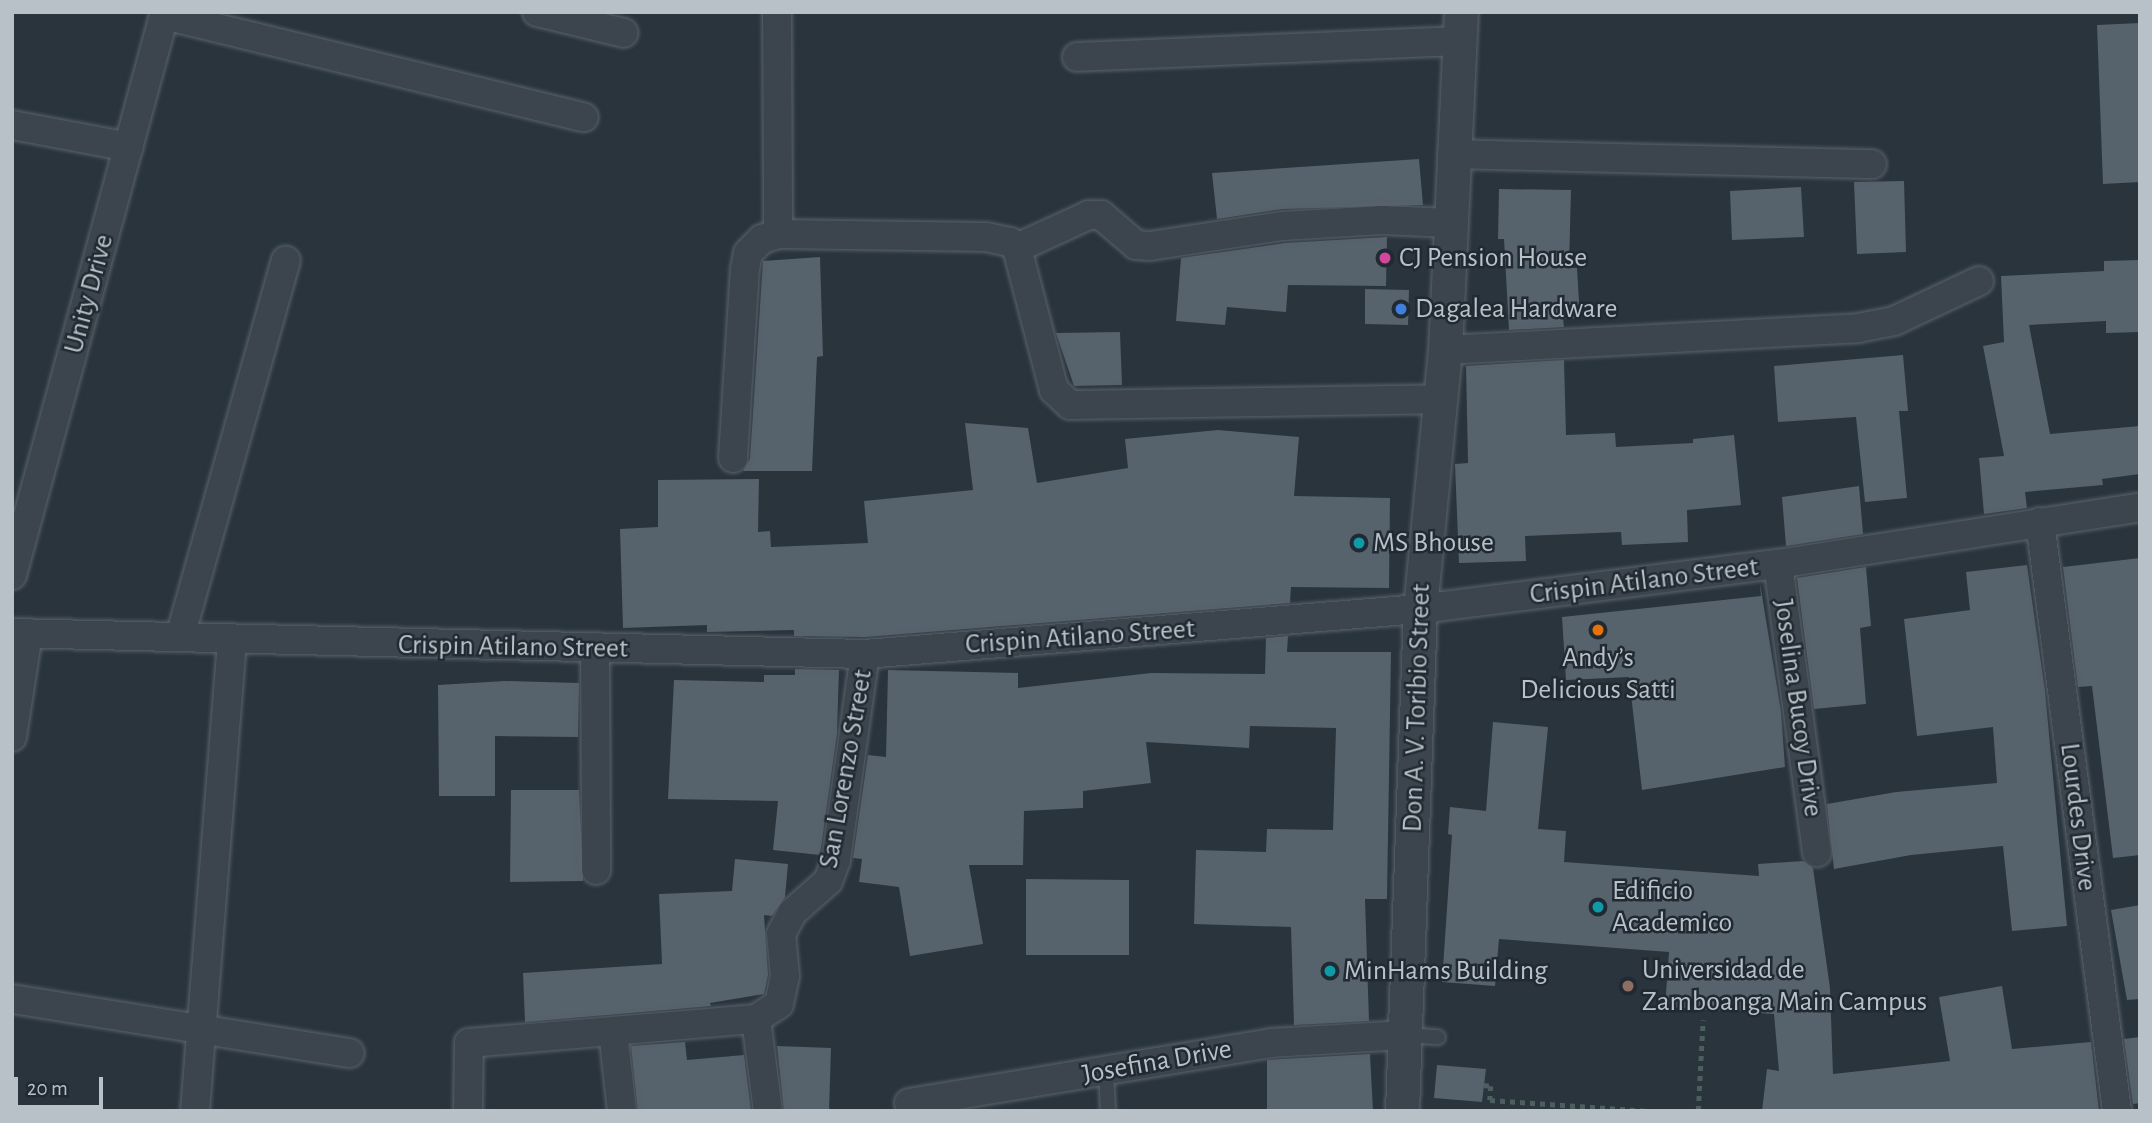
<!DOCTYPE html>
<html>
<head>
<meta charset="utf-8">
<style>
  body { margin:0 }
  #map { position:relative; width:2152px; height:1123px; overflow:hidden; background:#29343d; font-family:"Alegreya Sans",sans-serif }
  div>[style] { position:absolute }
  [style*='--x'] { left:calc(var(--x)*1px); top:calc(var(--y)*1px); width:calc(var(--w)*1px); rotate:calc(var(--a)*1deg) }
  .building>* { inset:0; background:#56626c }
  .path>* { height:4.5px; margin-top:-2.25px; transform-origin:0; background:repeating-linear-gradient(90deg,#4c5e5e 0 5px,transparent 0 10px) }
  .roads { filter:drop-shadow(0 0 2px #5a636b) drop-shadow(0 0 2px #5a636b) }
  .service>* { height:14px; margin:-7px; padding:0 7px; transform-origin:7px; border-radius:7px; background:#3c454d }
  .minor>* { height:28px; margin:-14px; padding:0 14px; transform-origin:14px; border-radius:14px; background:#3c454d }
  .tertiary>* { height:33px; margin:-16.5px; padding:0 16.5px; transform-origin:16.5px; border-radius:16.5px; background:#3c454d }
  .dots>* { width:19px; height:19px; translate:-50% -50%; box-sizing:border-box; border:4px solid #212a32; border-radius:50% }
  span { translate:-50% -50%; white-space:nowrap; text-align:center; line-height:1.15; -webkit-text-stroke:5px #212a32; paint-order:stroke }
  .poi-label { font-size:28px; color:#b8c0c8 }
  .left { translate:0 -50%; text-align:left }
  .street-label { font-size:28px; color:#b8c0c8 }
  .frame { position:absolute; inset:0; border:14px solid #b8c0c8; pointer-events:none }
  .scale { position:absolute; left:14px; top:1077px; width:89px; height:32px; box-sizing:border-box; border:4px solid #b8c0c8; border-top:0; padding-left:9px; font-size:21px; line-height:24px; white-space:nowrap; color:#b8c0c8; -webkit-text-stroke:5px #212a32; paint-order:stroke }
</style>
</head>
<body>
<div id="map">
  <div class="building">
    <div style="clip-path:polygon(2140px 23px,2140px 182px,2103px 184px,2097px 25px)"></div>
    <div style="clip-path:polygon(1419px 159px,1423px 205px,1282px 209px,1217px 219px,1212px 173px)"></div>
    <div style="clip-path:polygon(1904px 181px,1906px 252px,1857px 254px,1854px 182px)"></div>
    <div style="clip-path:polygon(1801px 187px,1804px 237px,1732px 240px,1730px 191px)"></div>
    <div style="clip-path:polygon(1499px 189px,1571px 190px,1569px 268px,1577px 268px,1580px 318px,1563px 319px,1564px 327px,1509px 330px,1504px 239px,1498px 239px)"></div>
    <div style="clip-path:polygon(1387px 237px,1386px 286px,1288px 285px,1286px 312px,1227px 307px,1225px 325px,1176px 321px,1181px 258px,1285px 243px)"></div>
    <div style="clip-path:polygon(820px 257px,823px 356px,817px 357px,812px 471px,743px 471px,750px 459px,763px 261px)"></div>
    <div style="clip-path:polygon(2140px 260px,2140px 332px,2106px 333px,2106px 321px,2029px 325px,2050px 434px,2140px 426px,2140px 474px,2102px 479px,2103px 485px,2025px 492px,2027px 508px,1984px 514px,1979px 458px,2004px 456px,1983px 346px,2004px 342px,2001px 276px,2104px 271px,2104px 261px)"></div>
    <div style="clip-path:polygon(1365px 289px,1409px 290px,1408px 325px,1365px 324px)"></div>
    <div style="clip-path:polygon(1120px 332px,1122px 385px,1074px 386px,1056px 333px)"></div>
    <div style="clip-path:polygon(1903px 355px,1908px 411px,1899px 411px,1907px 498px,1865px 502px,1856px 417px,1778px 422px,1774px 366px)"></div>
    <div style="clip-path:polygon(1564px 360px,1566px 435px,1615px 433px,1616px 447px,1693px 443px,1693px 439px,1734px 435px,1741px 505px,1687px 510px,1688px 542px,1622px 545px,1621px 532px,1525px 536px,1526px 561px,1459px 563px,1455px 464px,1468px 463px,1466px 366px)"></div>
    <div style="clip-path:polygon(965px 423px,1028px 428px,1037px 483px,1128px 468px,1125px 439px,1218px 430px,1299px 437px,1294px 496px,1390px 498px,1389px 588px,1291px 587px,1290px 603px,865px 637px,794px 636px,794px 630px,707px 632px,707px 625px,623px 628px,620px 529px,658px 527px,658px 480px,759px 479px,758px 532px,770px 531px,771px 547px,868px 543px,864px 501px,973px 490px)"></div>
    <div style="clip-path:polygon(1859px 486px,1863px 534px,1786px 546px,1782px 497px)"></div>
    <div style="clip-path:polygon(2140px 558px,2140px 855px,2113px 858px,2092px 686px,2078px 687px,2063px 567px)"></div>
    <div style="clip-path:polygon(2027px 565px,2045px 691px,2067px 926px,2012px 931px,2003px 846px,1911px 855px,1834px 869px,1827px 804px,1896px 792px,1997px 783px,1993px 727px,1917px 736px,1904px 619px,1970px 610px,1966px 572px)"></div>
    <div style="clip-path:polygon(1866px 567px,1871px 626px,1860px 628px,1866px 704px,1814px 709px,1797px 578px)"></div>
    <div style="clip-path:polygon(1760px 583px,1781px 712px,1785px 767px,1642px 790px,1629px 677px,1566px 680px,1562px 617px,1761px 596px)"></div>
    <div style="clip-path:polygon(1288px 636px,1287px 652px,1391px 652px,1387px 899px,1365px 899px,1369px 1021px,1294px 1025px,1291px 927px,1194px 924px,1196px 850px,1266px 852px,1267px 829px,1333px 830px,1336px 728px,1250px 726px,1249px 748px,1146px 742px,1151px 783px,1083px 791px,1083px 808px,1024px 811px,1023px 865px,969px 865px,983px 944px,910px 956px,899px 887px,859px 882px,862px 859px,853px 858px,868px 755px,886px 757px,888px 670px,1018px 673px,1018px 688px,1151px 673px,1265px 674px,1266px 638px)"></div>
    <div style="clip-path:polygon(795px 669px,839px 670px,837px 733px,820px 855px,773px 850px,778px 801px,668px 799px,674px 680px,764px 682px,764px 675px,795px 675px)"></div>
    <div style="clip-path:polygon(505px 681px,579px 683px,578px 737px,495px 736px,495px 796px,439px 796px,438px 685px)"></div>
    <div style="clip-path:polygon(1493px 722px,1548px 727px,1538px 829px,1566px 831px,1564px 862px,1759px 876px,1758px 864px,1803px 861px,1813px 868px,1830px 988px,1833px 1074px,1950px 1061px,1939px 997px,2002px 986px,2012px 1049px,2091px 1042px,2099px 1111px,1762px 1111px,1767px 1069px,1779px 1071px,1774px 1014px,1665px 1007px,1669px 952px,1499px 939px,1495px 986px,1442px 982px,1452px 835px,1448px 834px,1450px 807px,1486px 811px)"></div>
    <div style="clip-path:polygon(511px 790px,579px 790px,583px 881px,510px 882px)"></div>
    <div style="clip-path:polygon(735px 859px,788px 864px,785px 897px,772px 916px,764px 915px,768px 975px,764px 994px,710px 1003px,711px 1006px,525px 1022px,523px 973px,662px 964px,659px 894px,732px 891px)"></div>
    <div style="clip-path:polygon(1026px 879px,1129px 880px,1129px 955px,1026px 955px)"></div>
    <div style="clip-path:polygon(2140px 905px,2140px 999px,2127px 1000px,2111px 910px)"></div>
    <div style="clip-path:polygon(2140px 1037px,2140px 1103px,2133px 1104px,2124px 1039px)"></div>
    <div style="clip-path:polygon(685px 1042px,687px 1060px,744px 1055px,751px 1111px,638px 1111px,631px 1046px)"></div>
    <div style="clip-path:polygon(777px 1046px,831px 1048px,829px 1111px,784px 1111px)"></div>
    <div style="clip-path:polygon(1370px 1054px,1373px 1111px,1267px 1111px,1267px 1060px)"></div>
    <div style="clip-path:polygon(1437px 1065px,1486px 1069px,1482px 1102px,1434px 1098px)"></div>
  </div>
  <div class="path">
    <div style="--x:1484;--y:1085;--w:7;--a:8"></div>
    <div style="--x:1491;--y:1086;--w:14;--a:94"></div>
    <div style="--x:1490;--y:1100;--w:159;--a:4"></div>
    <div style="--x:1698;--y:1111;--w:91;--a:-86.9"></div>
  </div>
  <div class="roads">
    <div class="service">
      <div style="--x:1406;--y:1035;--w:32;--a:4"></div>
      <div style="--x:1106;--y:1071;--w:40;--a:87.1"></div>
    </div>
    <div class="minor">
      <div style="--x:537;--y:12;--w:89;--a:13.6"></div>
      <div style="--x:777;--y:12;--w:222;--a:89.7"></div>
      <div style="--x:164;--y:15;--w:432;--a:13.7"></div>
      <div style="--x:1077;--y:57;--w:380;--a:-2.4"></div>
      <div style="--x:12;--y:125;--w:119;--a:10.6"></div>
      <div style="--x:1452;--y:154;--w:420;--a:1.4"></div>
      <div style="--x:1017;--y:248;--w:79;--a:-24.6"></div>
      <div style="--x:1089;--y:215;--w:12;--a:0"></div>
      <div style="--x:1101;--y:215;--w:46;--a:40.6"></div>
      <div style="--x:1136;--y:245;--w:14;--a:4"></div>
      <div style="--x:1150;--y:246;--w:134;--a:-8.6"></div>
      <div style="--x:1283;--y:226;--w:99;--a:-3.5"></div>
      <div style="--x:1382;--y:220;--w:67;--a:2.6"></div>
      <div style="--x:1445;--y:350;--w:414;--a:-3"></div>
      <div style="--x:1858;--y:328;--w:37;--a:-11"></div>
      <div style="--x:1894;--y:321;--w:94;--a:-25.2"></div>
      <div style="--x:733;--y:458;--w:189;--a:-86.4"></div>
      <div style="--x:745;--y:269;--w:16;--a:-79"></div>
      <div style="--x:748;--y:253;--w:20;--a:-45"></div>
      <div style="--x:762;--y:239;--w:17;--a:-17"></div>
      <div style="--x:778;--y:234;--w:208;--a:0.8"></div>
      <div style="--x:986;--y:237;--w:25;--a:12"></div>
      <div style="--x:1010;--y:242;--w:9;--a:41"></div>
      <div style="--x:1017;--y:248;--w:147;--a:75.4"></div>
      <div style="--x:1054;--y:390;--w:22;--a:43"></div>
      <div style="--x:1070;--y:405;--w:370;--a:-0.9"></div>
      <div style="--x:2040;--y:522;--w:594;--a:82.55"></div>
      <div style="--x:1778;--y:564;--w:291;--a:82.3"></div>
      <div style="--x:12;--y:575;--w:583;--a:-74.8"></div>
      <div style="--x:12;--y:633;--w:853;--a:1.41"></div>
      <div style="--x:865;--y:654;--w:557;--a:-4.64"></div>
      <div style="--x:1420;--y:609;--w:361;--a:-7.2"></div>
      <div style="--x:1778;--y:564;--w:366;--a:-8.9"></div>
      <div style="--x:180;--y:637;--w:391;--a:-74.3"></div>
      <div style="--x:595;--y:648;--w:222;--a:89.7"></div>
      <div style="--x:12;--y:737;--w:104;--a:-81.2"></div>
      <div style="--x:12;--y:999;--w:342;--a:9.1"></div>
      <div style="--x:756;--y:1019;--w:93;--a:82.6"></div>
      <div style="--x:613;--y:1031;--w:81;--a:83.6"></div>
      <div style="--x:909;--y:1103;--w:366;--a:-9.4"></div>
      <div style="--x:1270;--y:1043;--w:136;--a:-3.4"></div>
      <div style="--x:195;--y:1111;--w:470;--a:-85.5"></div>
      <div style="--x:468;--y:1111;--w:68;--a:-89.2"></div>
      <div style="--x:469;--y:1043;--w:288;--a:-4.8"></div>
      <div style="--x:756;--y:1019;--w:27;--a:-33"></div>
      <div style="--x:779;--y:1004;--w:29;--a:-78"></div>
      <div style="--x:785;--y:976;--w:42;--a:-95.4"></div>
      <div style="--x:781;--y:934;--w:24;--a:-62"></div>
      <div style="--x:792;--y:913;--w:48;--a:-41.6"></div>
      <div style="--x:828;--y:881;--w:22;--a:-69"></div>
      <div style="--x:836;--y:860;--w:208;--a:-82"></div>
    </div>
    <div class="tertiary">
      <div style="--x:1402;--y:1111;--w:502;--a:-87.95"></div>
      <div style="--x:1420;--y:609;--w:260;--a:-84.5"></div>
      <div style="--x:1445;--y:350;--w:338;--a:-87.3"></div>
    </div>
  </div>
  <div class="dots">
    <div style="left:1385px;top:258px;background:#d1479c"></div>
    <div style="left:1401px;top:309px;background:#3f7fe0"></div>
    <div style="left:1359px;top:543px;background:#0f9aa8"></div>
    <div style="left:1598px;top:630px;background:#e8710a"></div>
    <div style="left:1598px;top:907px;background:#0f9aa8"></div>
    <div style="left:1330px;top:971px;background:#0f9aa8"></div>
    <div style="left:1628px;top:986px;background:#8d6e63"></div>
  </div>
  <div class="poi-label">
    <span class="left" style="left:1399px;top:258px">CJ Pension House</span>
    <span class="left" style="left:1415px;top:309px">Dagalea Hardware</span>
    <span class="left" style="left:1373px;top:543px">MS Bhouse</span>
    <span style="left:1598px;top:674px">Andy’s<br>Delicious Satti</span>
    <span class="left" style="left:1612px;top:907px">Edificio<br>Academico</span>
    <span class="left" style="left:1642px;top:986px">Universidad de<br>Zamboanga Main Campus</span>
    <span class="left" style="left:1344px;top:971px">MinHams Building</span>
  </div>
  <div class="street-label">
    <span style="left:89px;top:294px;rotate:-75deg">Unity Drive</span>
    <span style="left:1644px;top:581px;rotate:-7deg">Crispin Atilano Street</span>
    <span style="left:1080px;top:637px;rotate:-4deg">Crispin Atilano Street</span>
    <span style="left:513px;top:647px;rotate:1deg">Crispin Atilano Street</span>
    <span style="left:1417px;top:708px;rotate:-88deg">Don A. V. Toribio Street</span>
    <span style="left:1798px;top:708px;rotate:82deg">Joselina Bucoy Drive</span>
    <span style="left:846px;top:769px;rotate:-80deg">San Lorenzo Street</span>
    <span style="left:2078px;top:817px;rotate:83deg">Lourdes Drive</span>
    <span style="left:1157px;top:1062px;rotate:-10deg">Josefina Drive</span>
  </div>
  <div class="frame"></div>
  <div class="scale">20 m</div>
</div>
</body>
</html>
